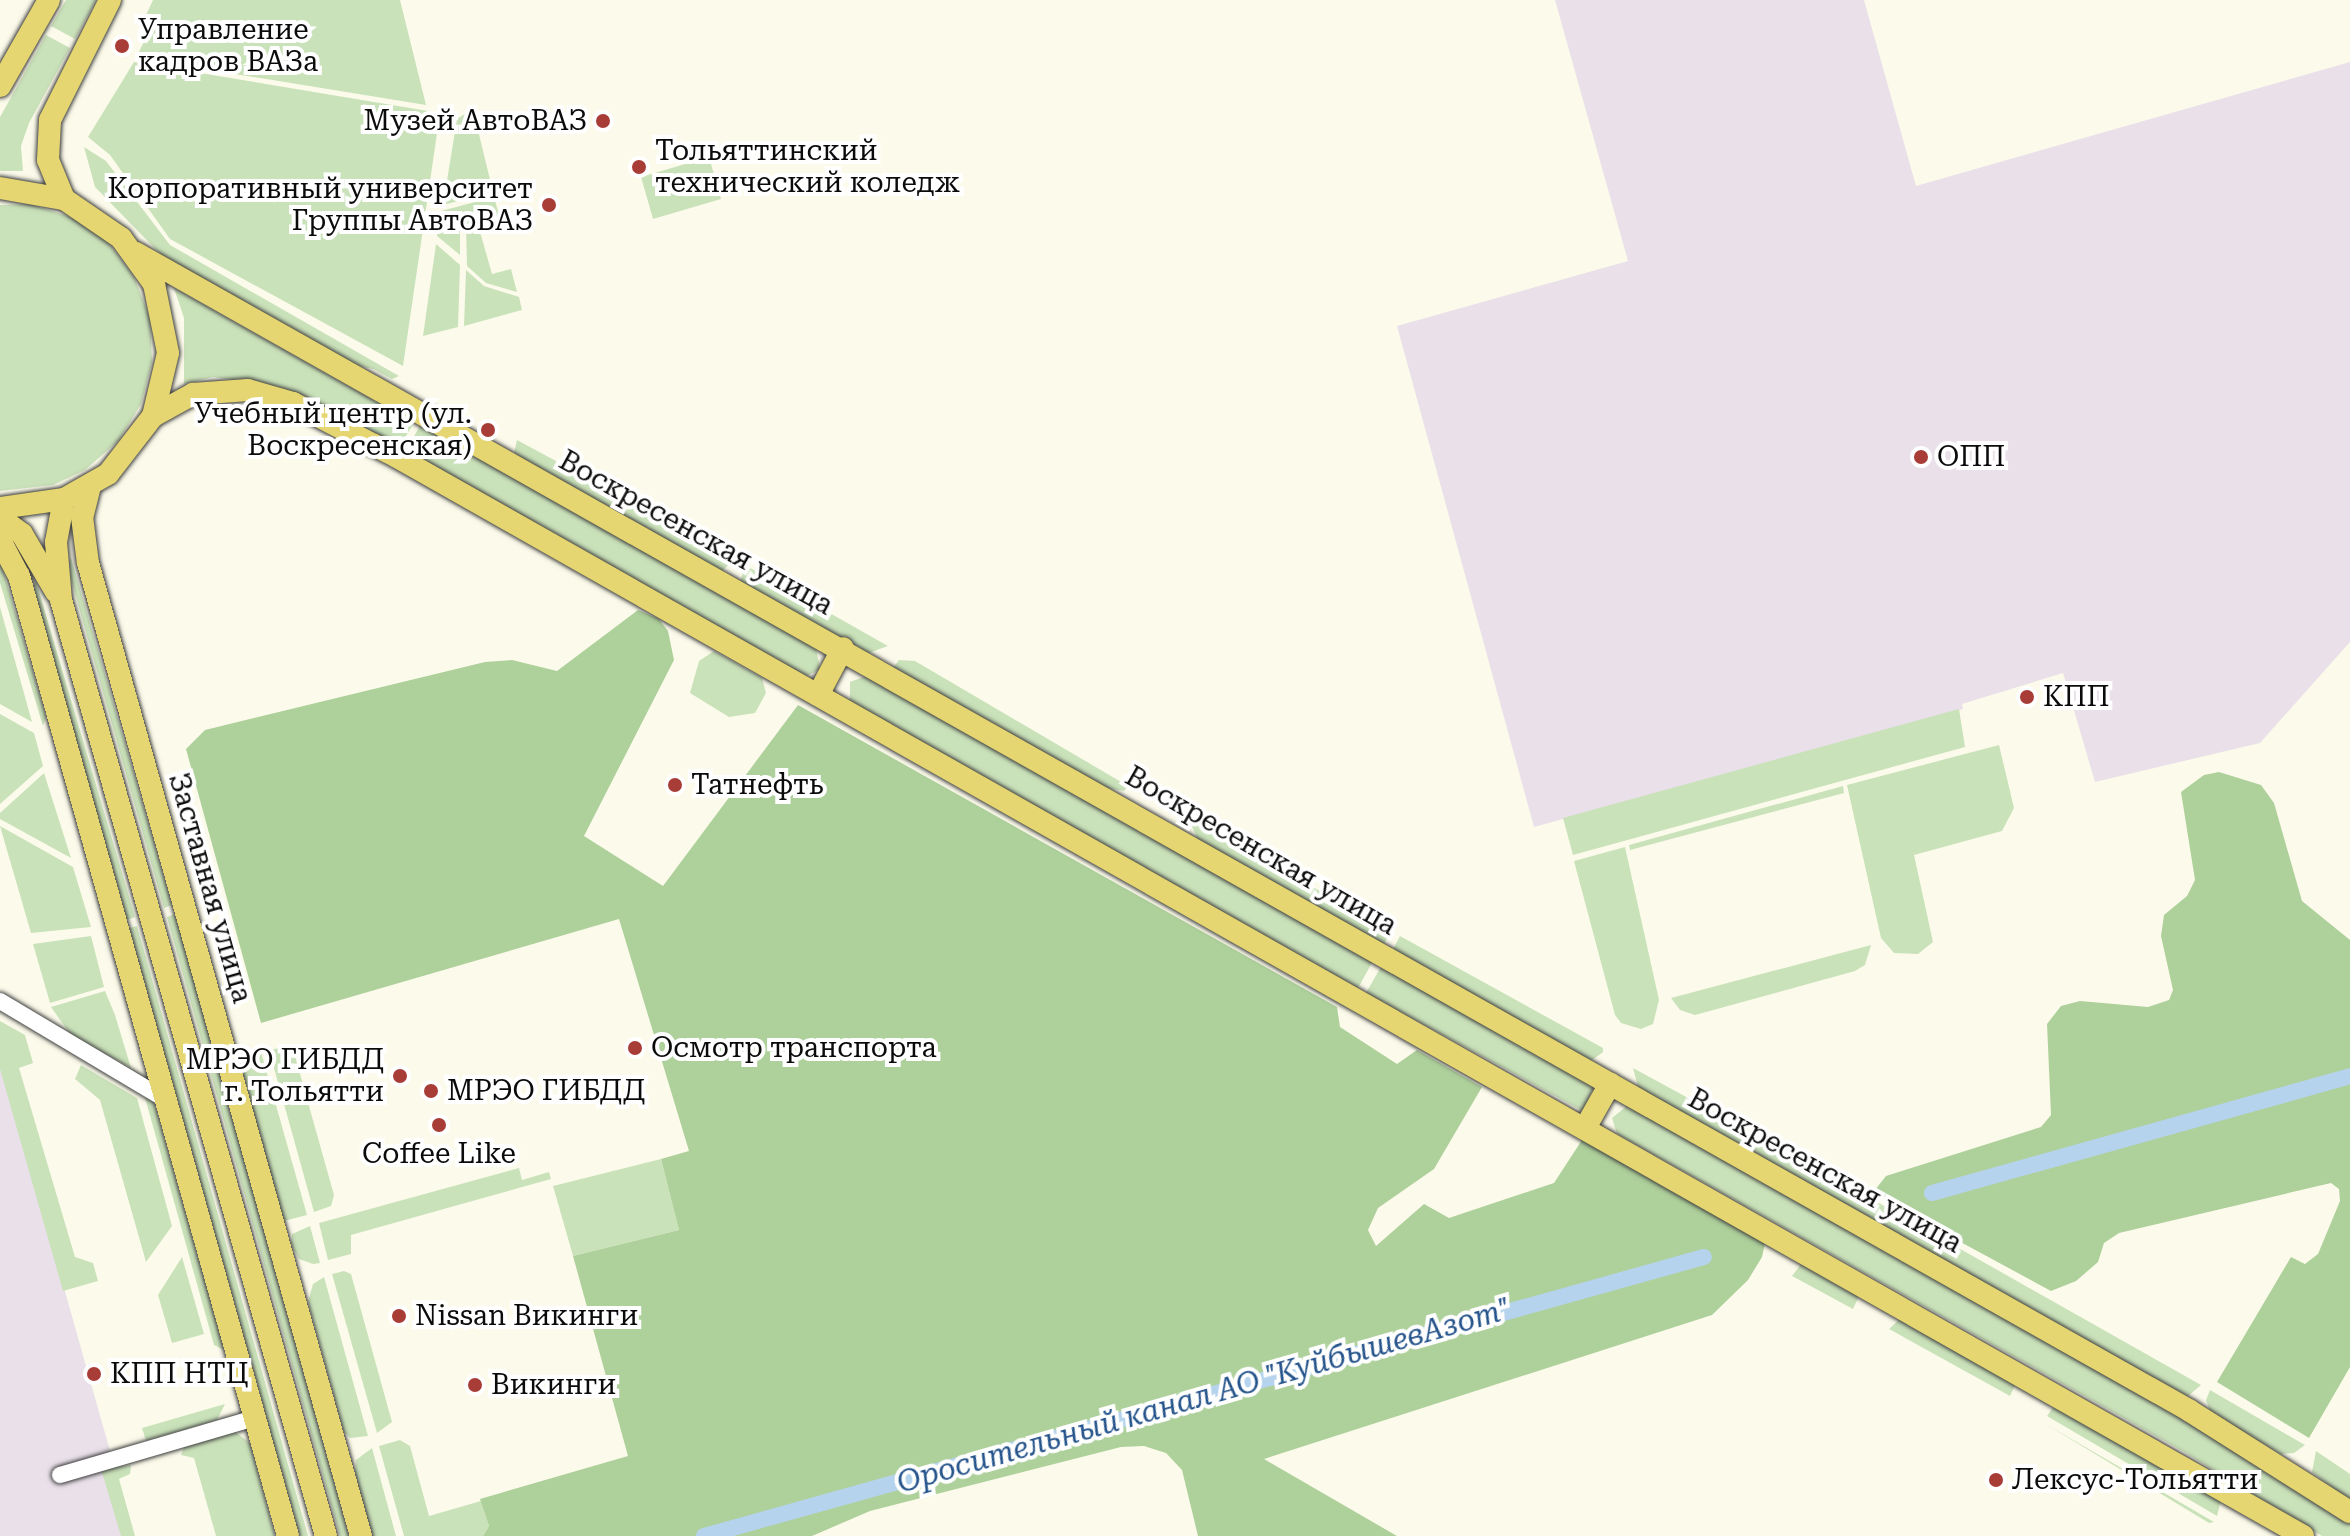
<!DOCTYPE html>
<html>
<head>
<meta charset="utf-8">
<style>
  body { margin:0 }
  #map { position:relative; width:2350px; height:1536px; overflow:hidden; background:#fcfbeb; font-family:"Roboto Serif",serif }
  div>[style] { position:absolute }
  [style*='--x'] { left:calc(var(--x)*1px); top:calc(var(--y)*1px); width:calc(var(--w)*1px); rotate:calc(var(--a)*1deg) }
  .industrial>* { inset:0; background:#e9e0e9 }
  .green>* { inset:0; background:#cae2ba }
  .forest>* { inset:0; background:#aed09b }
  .canal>* { height:16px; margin:-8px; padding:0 8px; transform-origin:8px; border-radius:8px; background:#b6d3ed }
  .roads { filter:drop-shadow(0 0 2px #3e3e3e) drop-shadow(0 0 2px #3e3e3e) }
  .minor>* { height:16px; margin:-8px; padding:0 8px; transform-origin:8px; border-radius:8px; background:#fff }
  .major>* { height:22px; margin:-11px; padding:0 11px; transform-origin:11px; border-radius:11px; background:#e6d671 }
  .dots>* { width:22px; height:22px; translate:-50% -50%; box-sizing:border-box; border:4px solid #fff; border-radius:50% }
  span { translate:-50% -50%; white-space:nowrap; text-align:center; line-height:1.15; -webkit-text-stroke:8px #fff; paint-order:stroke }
  .poi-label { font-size:28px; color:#0b0b0b }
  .left { translate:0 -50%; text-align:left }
  .right { translate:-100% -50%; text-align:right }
  .street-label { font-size:28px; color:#0b0b0b }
  .water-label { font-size:30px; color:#25548b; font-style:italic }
</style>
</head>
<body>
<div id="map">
  <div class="industrial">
    <div style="clip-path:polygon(1555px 0,1864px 0,1916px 186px,2350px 62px,2350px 642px,2260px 743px,2095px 782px,2063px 673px,1962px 704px,1963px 709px,1534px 827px,1397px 326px,1628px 261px)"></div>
    <div style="clip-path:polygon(0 1061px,134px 1536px,0 1536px)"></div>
  </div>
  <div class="green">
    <div style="clip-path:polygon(66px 0,96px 0,75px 39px,51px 26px)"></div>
    <div style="clip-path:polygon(153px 0,400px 0,426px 105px,136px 58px,153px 23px,146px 15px)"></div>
    <div style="clip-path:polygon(46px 35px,70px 48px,29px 123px,21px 146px,23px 171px,0 171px,0 117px)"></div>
    <div style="clip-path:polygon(134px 62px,440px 113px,403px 366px,170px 239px,110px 155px,88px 137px)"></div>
    <div style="clip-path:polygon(468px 112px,476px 122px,493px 192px,443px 205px,457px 119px)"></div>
    <div style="clip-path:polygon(84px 147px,106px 161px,170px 245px,399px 376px,392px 379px,373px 369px,343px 363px,171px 265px,95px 187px)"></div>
    <div style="clip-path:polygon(709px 157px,721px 199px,653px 219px,641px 177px)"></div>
    <div style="clip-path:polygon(494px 197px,499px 215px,477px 221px,492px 274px,511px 269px,517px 292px,486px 283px,467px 266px,466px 228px,460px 227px,460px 255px,437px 236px,441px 211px)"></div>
    <div style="clip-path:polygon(29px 204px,71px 217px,108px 242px,134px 277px,150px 318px,152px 362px,141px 404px,118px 441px,85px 470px,53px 485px,0 491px,0 205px)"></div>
    <div style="clip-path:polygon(436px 244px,460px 265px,458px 327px,423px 336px)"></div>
    <div style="clip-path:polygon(466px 270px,484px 286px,519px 297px,522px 310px,464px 326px)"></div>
    <div style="clip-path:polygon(174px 288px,414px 423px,398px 449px,270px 385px,213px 377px,184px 384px,184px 318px)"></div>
    <div style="clip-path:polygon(420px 426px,816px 648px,820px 669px,805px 677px,404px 453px)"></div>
    <div style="clip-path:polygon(517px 440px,736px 558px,721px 572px,530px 467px,514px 453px)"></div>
    <div style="clip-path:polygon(71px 558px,172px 905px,164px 908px,67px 565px)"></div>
    <div style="clip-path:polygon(0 560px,46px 717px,43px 726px,0 583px)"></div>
    <div style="clip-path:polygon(745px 565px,888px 646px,866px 654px,740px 583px)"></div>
    <div style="clip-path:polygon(36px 581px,135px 917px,127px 920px,33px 586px)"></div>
    <div style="clip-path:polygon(0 607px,32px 722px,0 704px)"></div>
    <div style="clip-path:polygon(714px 651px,762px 678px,766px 693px,755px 713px,729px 717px,690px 693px,699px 661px)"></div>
    <div style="clip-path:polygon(899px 660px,915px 661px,1128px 786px,1124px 791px,1101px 787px,893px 668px)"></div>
    <div style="clip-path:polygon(866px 676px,1373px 961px,1358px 988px,850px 703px,850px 682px)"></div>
    <div style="clip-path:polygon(1959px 709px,1965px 747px,1573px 855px,1563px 818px)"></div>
    <div style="clip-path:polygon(0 714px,34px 733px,43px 766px,0 804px)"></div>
    <div style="clip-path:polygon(1999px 745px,2014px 808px,2002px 831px,1914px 855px,1933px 942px,1918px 954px,1894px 953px,1881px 938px,1847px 785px)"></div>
    <div style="clip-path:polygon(44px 773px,71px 858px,0 819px,0 813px)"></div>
    <div style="clip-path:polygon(1843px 786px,1844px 793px,1630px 850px,1629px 845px)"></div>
    <div style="clip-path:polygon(1188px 817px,1391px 931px,1383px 946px,1199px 843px)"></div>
    <div style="clip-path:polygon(0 826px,73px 867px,91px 927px,31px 933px)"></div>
    <div style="clip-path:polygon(1625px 847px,1659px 1000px,1653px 1024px,1641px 1029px,1621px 1023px,1615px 1015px,1574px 861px)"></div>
    <div style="clip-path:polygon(175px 914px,349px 1536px,340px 1536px,167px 917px)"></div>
    <div style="clip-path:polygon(137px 926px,308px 1536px,300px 1536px,129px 928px)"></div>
    <div style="clip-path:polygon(91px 936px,104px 987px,50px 1003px,33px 944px)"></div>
    <div style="clip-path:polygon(1400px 936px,1603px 1048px,1603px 1052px,1591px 1061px,1392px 951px)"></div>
    <div style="clip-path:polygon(1871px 945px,1865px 965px,1855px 971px,1695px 1015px,1680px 1010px,1671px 998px)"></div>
    <div style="clip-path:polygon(1382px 965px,1594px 1086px,1583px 1111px,1366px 993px)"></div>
    <div style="clip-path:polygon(105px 991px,115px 1015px,131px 1068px,70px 1034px,51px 1007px)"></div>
    <div style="clip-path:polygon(0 1021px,25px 1035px,33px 1063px,19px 1068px,75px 1257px,93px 1263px,98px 1281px,63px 1291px,0 1069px)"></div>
    <div style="clip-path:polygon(285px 1047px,295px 1056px,334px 1195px,331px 1206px,314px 1212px,269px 1050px)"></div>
    <div style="clip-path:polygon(261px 1052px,307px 1215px,284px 1221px,243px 1074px,247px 1060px)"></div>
    <div style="clip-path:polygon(81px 1065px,137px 1098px,172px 1226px,146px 1262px,100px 1100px,75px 1079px)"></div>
    <div style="clip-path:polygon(1633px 1068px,1817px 1168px,2201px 1385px,2187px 1397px,1638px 1087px)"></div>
    <div style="clip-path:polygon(144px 1094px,153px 1099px,224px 1350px,214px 1345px)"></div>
    <div style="clip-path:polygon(1628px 1105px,2246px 1453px,2350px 1522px,2350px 1536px,2322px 1536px,2181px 1450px,1617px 1134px,1612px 1118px)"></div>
    <div style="clip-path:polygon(661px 1159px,679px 1230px,573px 1256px,553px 1186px)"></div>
    <div style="clip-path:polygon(519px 1168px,522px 1180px,549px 1172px,551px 1179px,351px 1235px,351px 1254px,328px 1260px,319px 1223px)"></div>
    <div style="clip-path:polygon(310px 1226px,320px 1263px,313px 1264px,299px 1259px,291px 1244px,292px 1234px)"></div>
    <div style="clip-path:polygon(182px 1257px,204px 1334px,172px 1343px,158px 1295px)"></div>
    <div style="clip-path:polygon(1802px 1263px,1859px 1296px,1853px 1309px,1792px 1276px)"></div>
    <div style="clip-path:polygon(344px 1271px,351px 1274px,392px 1422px,377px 1433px,332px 1274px)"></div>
    <div style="clip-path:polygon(324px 1277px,368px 1436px,350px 1438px,344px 1432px,308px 1302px,313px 1284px)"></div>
    <div style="clip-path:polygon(1903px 1316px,2015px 1385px,2010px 1396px,1889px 1329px)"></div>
    <div style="clip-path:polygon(2210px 1390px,2305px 1445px,2294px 1453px,2281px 1454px,2211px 1414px,2206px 1400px)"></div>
    <div style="clip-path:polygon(225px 1404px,217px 1420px,146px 1441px,142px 1428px)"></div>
    <div style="clip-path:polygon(2054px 1406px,2221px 1500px,2217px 1516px,2047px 1416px)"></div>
    <div style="clip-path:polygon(2044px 1423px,2214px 1522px,2209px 1523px)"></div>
    <div style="clip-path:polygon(234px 1431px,250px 1443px,275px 1536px,216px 1536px,194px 1458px,181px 1455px,185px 1445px)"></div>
    <div style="clip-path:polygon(400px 1440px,410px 1446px,429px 1516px,481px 1501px,489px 1526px,483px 1536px,404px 1536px,379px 1446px)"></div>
    <div style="clip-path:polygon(372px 1448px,396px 1536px,372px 1536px,355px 1473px,356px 1460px)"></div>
    <div style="clip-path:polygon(2316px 1451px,2350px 1474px,2350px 1501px,2312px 1472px)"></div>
    <div style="clip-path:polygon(131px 1465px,130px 1474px,119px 1479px,135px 1536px,121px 1536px,101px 1469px)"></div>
  </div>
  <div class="forest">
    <div style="clip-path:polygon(638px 610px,659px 619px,668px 631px,674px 660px,584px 836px,663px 886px,798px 705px,1337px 1007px,1340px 1027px,1397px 1064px,1417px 1050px,1482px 1087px,1434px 1169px,1378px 1208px,1368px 1230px,1376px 1246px,1424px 1204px,1449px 1218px,1554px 1183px,1582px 1140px,1765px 1243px,1762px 1257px,1748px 1280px,1712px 1315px,1264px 1459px,1397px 1536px,1198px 1536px,1182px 1470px,1166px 1453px,1144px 1446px,1121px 1447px,870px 1511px,812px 1536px,483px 1536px,489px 1526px,480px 1499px,628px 1456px,573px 1256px,679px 1230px,661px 1159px,689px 1151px,619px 919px,261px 1023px,186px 749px,205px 730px,485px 662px,512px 660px,557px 671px)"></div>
    <div style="clip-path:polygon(2219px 772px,2261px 785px,2274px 803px,2302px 901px,2350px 940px,2350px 1367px,2309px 1438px,2217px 1382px,2291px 1257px,2305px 1264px,2318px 1254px,2340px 1201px,2339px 1189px,2331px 1183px,2119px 1233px,2104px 1243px,2098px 1262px,2076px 1281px,2051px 1291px,1896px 1207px,1875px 1190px,1886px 1176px,2041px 1127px,2051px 1115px,2047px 1024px,2061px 1006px,2080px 1001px,2148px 1007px,2169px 1000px,2173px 990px,2161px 936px,2164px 915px,2187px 896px,2195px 880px,2181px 792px,2204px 775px)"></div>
  </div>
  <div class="canal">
    <div style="--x:1932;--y:1193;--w:434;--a:-15.6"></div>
    <div style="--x:704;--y:1536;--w:1038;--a:-15.59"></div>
  </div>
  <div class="roads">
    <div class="minor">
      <div style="--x:0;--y:1001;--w:196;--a:30.8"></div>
      <div style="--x:60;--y:1475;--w:203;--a:-16.3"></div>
    </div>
    <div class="major">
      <div style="--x:0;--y:86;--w:99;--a:-60.3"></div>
      <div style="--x:0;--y:188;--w:65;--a:9.8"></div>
      <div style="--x:64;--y:199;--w:69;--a:34.4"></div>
      <div style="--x:121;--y:238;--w:57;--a:54.3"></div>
      <div style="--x:154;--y:284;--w:70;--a:78.5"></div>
      <div style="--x:168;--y:353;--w:65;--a:103.4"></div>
      <div style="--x:153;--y:416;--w:73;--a:127.8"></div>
      <div style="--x:108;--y:474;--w:51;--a:150.4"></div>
      <div style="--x:64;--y:499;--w:65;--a:172"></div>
      <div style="--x:64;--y:199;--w:42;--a:-112.3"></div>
      <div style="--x:48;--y:160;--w:40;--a:-87.1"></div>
      <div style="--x:50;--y:120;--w:134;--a:-63.4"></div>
      <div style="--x:136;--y:253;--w:2358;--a:29.41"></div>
      <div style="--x:2190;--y:1411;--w:189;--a:32.3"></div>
      <div style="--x:153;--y:416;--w:46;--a:-28.8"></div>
      <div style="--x:193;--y:394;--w:55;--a:-4.2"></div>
      <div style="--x:248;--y:390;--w:47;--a:16.1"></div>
      <div style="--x:293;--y:403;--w:117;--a:27.4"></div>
      <div style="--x:397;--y:457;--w:2190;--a:29.51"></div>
      <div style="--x:90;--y:486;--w:32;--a:104"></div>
      <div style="--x:82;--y:517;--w:46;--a:82.6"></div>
      <div style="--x:88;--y:563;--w:1011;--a:74.33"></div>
      <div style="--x:64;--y:499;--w:44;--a:100.5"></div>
      <div style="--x:56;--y:542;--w:58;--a:85.1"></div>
      <div style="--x:61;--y:600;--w:973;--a:74.19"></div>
      <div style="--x:0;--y:518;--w:27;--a:36"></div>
      <div style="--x:22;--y:534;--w:67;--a:59.6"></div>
      <div style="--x:0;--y:540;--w:41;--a:62.2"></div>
      <div style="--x:19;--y:576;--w:997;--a:74.35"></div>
      <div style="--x:818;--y:695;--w:53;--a:-62"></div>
      <div style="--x:1585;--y:1128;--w:51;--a:-60.4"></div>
    </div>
  </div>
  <div class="dots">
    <div style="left:122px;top:46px;background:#a83c36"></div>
    <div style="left:603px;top:121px;background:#a83c36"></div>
    <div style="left:639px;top:167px;background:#a83c36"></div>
    <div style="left:549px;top:205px;background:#a83c36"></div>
    <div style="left:488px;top:430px;background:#a83c36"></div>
    <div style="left:1921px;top:457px;background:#a83c36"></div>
    <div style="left:2027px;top:697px;background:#a83c36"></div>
    <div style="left:675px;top:785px;background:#a83c36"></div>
    <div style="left:635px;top:1048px;background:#a83c36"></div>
    <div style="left:400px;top:1076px;background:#a83c36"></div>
    <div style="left:431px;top:1091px;background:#a83c36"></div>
    <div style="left:439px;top:1125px;background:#a83c36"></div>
    <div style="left:399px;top:1316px;background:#a83c36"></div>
    <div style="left:94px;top:1374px;background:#a83c36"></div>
    <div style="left:475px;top:1385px;background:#a83c36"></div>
    <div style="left:1996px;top:1480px;background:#a83c36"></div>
  </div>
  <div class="poi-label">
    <span class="left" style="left:138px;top:46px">Управление<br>кадров ВАЗа</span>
    <span class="right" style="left:587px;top:121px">Музей АвтоВАЗ</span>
    <span class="left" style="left:655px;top:167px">Тольяттинский<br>технический коледж</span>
    <span class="right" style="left:533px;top:205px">Корпоративный университет<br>Группы АвтоВАЗ</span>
    <span class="right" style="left:472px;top:430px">Учебный центр (ул.<br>Воскресенская)</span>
    <span class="left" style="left:1937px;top:457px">ОПП</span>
    <span class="left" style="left:2043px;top:697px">КПП</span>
    <span class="left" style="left:691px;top:785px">Татнефть</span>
    <span class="left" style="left:651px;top:1048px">Осмотр транспорта</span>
    <span class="right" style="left:384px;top:1076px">МРЭО ГИБДД<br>г. Тольятти</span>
    <span class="left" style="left:447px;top:1091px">МРЭО ГИБДД</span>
    <span style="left:439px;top:1154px">Coffee Like</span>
    <span class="left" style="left:415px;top:1316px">Nissan Викинги</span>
    <span class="left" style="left:110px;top:1374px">КПП НТЦ</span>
    <span class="left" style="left:491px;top:1385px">Викинги</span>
    <span class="left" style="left:2012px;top:1480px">Лексус-Тольятти</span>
  </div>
  <div class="street-label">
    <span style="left:696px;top:533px;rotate:29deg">Воскресенская улица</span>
    <span style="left:1261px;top:851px;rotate:30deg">Воскресенская улица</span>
    <span style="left:210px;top:888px;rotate:74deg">Заставная улица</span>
    <span style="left:1825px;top:1171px;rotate:29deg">Воскресенская улица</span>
  </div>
  <div class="water-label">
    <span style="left:1204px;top:1396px;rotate:-16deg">Оросительный канал АО "КуйбышевАзот"</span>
  </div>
</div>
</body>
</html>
